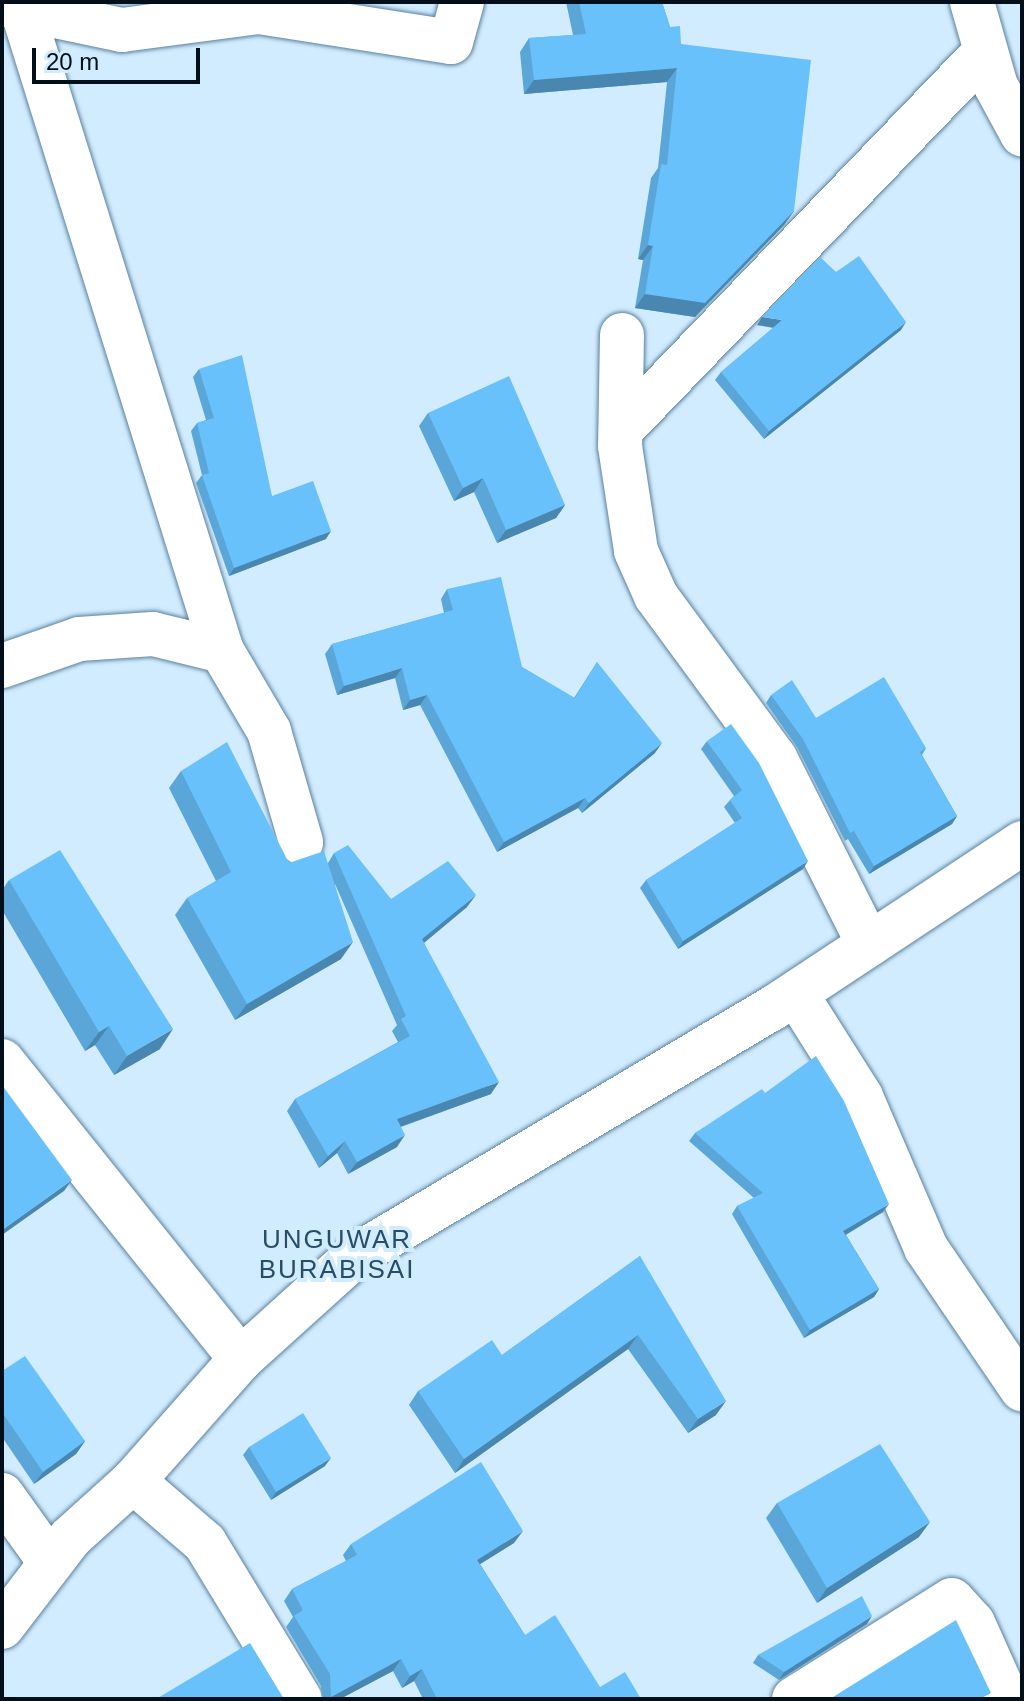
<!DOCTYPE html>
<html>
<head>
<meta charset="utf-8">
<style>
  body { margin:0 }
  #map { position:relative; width:1024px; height:1701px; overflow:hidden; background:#d2ecff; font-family:Helvetica,sans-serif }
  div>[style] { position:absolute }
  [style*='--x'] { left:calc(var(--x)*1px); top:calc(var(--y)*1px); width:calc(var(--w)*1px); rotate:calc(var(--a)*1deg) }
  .roads { filter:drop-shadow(0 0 2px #5a829e) drop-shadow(0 0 2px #5a829e) }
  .minor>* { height:44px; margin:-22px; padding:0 22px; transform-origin:22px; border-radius:22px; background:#fff }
  .wall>* { inset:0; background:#5aa6d8 }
  .shaded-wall>* { inset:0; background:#4a87b0 }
  .building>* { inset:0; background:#69c1fb }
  span { translate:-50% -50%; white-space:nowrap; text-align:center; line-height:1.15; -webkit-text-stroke:8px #d2ecff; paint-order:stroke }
  .quarter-label { font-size:26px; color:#274d67; letter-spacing:2px }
  .frame { position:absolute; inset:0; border:4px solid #020e19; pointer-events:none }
  .scale { position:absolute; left:32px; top:48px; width:168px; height:36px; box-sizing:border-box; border:4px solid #020e19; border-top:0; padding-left:10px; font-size:24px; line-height:28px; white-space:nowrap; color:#020e19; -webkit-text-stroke:6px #d2ecff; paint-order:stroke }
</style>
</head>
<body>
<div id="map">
  <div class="roads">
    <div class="minor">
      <div style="--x:972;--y:2;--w:87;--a:74.1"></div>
      <div style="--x:996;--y:86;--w:55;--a:61.6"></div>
      <div style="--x:2;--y:3;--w:21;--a:17"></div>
      <div style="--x:22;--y:9;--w:672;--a:72.7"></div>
      <div style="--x:22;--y:9;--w:102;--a:11.9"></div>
      <div style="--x:122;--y:30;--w:138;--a:-7.5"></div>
      <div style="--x:259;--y:12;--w:194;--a:8.9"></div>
      <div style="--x:451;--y:42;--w:41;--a:-74.6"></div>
      <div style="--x:622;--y:335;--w:111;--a:91"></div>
      <div style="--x:620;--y:446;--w:106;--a:81.3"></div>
      <div style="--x:636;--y:551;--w:49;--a:66"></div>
      <div style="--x:656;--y:596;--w:201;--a:53.7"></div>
      <div style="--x:775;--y:758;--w:209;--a:63.3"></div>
      <div style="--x:621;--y:430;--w:525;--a:-46.08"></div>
      <div style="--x:2;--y:666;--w:82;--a:-19.3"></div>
      <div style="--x:79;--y:639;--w:74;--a:-3.9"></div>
      <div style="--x:153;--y:634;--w:71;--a:13.8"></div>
      <div style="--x:222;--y:651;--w:93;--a:59.6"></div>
      <div style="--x:269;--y:731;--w:116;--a:73.9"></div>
      <div style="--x:796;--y:994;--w:122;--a:57.7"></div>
      <div style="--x:861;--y:1097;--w:164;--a:66.7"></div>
      <div style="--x:926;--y:1248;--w:171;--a:55.8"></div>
      <div style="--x:2;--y:1061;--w:382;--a:51.3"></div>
      <div style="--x:133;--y:1481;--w:95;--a:40.7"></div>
      <div style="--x:205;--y:1543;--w:183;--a:58.7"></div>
      <div style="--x:2;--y:1495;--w:82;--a:54.4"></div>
      <div style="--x:2;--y:1627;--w:112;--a:-52.6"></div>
      <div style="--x:70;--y:1538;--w:85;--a:-42.1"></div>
      <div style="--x:133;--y:1481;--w:163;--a:-48.5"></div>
      <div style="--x:241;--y:1359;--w:154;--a:-42.1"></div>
      <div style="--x:355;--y:1256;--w:486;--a:-30.7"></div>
      <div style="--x:773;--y:1008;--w:299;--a:-33.5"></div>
      <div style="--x:794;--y:1699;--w:186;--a:-32.1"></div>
      <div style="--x:952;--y:1600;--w:31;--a:48"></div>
      <div style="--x:973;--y:1623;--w:83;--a:65.9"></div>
    </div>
  </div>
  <div class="wall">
    <div style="clip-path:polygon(566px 2px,662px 2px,670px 27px,794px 211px,784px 225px,695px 317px,635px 308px,643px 260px,638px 259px,651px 178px,658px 168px,667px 82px,524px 94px,520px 52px,529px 38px,573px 35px)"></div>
    <div style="clip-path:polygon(757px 325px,901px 330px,764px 439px,715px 380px,721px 372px,773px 328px)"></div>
    <div style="clip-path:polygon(199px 369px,272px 496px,326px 539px,229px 576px,196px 483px,202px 475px,191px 431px,197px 423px,206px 420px,193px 377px)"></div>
    <div style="clip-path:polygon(428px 413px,565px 505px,556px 518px,497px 543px,474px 492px,454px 501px,419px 426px)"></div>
    <div style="clip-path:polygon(447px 589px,522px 667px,574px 698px,597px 662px,655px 753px,582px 813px,578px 808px,497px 852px,420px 705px,403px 710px,395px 678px,337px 695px,325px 654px,332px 644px,444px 613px,441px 599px)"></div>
    <div style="clip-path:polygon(771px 695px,816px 718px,926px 748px,922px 755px,957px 816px,952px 824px,869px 874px,848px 839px,845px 841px,797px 747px,766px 703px)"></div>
    <div style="clip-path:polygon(707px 741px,803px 869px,678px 949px,640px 888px,646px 880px,735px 823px,724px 807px,730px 800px,734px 796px,701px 749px)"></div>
    <div style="clip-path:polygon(181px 771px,289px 863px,328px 863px,334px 853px,391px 899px,467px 907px,424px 943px,491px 1094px,401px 1127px,397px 1147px,348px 1174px,337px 1153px,319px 1168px,287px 1111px,295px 1099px,398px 1042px,392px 1031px,397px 1025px,335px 884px,341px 959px,235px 1020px,175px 915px,187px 898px,216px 881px,169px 788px)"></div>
    <div style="clip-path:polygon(9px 880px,160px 1049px,114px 1075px,95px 1045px,85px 1051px,2px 910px,2px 890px)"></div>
    <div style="clip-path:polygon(765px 1093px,883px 1212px,846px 1235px,879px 1289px,874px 1297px,804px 1338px,732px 1214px,737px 1206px,754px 1198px,689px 1141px,695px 1133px)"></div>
    <div style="clip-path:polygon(640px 1256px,716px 1415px,688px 1433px,628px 1349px,455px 1473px,409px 1405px,418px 1391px,502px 1355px)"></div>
    <div style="clip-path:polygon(2px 1371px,85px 1441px,76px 1454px,34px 1484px,2px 1437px)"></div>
    <div style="clip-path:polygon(249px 1447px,325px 1466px,271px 1500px,243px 1455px)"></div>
    <div style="clip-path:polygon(777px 1503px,919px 1537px,817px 1603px,766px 1518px)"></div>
    <div style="clip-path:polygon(514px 1543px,480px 1564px,525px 1635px,600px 1687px,641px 1699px,423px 1699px,414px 1681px,402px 1688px,393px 1671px,340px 1699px,322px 1699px,321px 1686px,286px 1627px,293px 1617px,284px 1601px,292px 1589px,346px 1561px,343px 1555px,351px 1544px)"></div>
    <div style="clip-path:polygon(867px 1624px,779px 1680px,753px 1663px,758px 1655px)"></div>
  </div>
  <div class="shaded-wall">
    <div style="clip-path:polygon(677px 68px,667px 82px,524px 94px,534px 80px)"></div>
    <div style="clip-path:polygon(794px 211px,784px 225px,695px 317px,635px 308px,645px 294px)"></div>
    <div style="clip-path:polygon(648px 245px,653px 246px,643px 260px,638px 259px)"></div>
    <div style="clip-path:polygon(762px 317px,782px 320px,777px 328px,757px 325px)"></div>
    <div style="clip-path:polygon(906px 322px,901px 330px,764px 439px,769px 431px)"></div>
    <div style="clip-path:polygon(483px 478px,474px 492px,454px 501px,463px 488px)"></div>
    <div style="clip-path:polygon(565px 505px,556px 518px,497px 543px,506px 530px)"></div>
    <div style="clip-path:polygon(331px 531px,326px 539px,229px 576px,234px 568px)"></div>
    <div style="clip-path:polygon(402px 668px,395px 678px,337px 695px,344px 686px)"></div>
    <div style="clip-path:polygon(427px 695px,420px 705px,403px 710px,410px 700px)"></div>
    <div style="clip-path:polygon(662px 743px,655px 753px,582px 813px,589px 803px)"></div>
    <div style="clip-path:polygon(585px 798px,578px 808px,497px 852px,504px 842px)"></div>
    <div style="clip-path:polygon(957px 816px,952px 824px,869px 874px,874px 866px)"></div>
    <div style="clip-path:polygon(808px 861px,803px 869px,678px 949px,683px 941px)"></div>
    <div style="clip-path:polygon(476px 895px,467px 907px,414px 951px,422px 939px)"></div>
    <div style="clip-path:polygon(353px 942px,341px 959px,235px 1020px,247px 1004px)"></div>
    <div style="clip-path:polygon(109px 1026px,95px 1045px,85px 1051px,99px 1032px)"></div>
    <div style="clip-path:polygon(173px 1029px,160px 1049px,114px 1075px,127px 1056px)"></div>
    <div style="clip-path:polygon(499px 1082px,491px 1094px,388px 1131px,397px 1119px)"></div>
    <div style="clip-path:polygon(405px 1135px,397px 1147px,348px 1174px,357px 1162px)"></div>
    <div style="clip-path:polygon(345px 1141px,337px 1153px,319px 1168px,328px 1156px)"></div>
    <div style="clip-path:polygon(72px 1180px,64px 1191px,2px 1235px,2px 1230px)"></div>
    <div style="clip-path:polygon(889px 1204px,883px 1212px,838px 1239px,843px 1231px)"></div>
    <div style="clip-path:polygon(879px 1289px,874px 1297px,804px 1338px,810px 1330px)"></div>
    <div style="clip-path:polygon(638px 1335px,628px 1349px,455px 1473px,464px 1459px)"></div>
    <div style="clip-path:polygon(726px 1401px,716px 1415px,688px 1433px,698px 1419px)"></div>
    <div style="clip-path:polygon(85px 1441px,76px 1454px,34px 1484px,43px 1472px)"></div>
    <div style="clip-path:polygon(331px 1458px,325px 1466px,271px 1500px,276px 1492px)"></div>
    <div style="clip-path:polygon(930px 1522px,919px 1537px,817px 1603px,827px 1588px)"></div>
    <div style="clip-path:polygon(523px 1531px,514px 1543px,469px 1571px,477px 1560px)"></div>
    <div style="clip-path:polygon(872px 1616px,867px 1624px,779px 1680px,784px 1672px)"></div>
    <div style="clip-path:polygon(401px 1659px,393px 1671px,340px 1699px,329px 1699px,331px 1697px)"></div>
    <div style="clip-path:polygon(422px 1669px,414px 1681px,402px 1688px,410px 1676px)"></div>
  </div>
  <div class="building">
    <div style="clip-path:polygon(579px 2px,662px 2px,670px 27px,680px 26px,681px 44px,811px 60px,794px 211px,705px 303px,645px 294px,653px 246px,648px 245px,661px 164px,667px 165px,677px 68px,534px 80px,529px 38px,586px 34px)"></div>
    <div style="clip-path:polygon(859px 256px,906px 322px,769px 431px,721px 372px,782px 320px,762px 317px,820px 257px,836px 272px)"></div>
    <div style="clip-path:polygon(242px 355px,272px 496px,313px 481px,331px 531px,234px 568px,202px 475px,209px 473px,197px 423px,214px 418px,199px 369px)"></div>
    <div style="clip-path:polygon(509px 376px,565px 505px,506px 530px,483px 478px,463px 488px,428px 413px)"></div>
    <div style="clip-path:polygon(501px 577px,522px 667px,575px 698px,597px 662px,662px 743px,589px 803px,585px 798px,504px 842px,427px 695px,410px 700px,402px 668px,344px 686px,332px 644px,453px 610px,447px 589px)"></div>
    <div style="clip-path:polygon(884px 677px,926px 748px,920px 752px,957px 816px,874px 866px,854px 831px,850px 833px,803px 739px,771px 695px,792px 680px,816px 718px)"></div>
    <div style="clip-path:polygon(731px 724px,759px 763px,808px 861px,683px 941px,646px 880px,742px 818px,730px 800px,742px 790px,707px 741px)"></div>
    <div style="clip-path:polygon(227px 742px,289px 863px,324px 851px,353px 942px,247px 1004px,187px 898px,231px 872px,181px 771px)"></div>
    <div style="clip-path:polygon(348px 845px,391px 899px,448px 861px,476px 895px,422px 939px,499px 1082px,397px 1119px,405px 1135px,357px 1162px,345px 1141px,328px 1156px,295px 1099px,410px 1036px,401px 1019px,406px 1016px,334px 853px)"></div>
    <div style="clip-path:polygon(60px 850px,173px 1029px,127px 1056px,109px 1026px,99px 1032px,9px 880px)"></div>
    <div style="clip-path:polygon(816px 1056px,844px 1101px,889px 1204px,843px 1231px,879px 1289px,810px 1330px,737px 1206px,763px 1193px,695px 1133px,762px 1089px,765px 1093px)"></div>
    <div style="clip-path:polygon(2px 1085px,72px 1180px,2px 1230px)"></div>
    <div style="clip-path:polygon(640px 1256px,726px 1401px,698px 1419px,638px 1335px,464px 1459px,418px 1391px,492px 1340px,502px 1355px)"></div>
    <div style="clip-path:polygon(25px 1356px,85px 1441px,43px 1472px,2px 1412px,2px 1371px)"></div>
    <div style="clip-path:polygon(303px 1413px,331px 1458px,276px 1492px,249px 1447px)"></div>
    <div style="clip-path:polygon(880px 1444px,930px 1522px,827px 1588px,777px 1503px)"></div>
    <div style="clip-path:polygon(481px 1462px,523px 1531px,477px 1560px,525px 1635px,555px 1615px,600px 1687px,625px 1672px,641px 1699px,437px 1699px,422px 1669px,410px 1676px,401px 1659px,331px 1697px,330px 1674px,294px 1616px,303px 1610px,292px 1589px,357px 1555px,351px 1544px)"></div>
    <div style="clip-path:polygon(862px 1596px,872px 1616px,784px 1672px,758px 1655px)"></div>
    <div style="clip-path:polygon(956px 1620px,991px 1693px,980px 1699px,836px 1699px,833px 1697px)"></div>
    <div style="clip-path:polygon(250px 1643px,284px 1699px,156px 1699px)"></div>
  </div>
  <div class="quarter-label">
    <span style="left:337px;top:1255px">UNGUWAR<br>BURABISAI</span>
  </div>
  <div class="frame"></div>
  <div class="scale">20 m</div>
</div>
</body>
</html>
